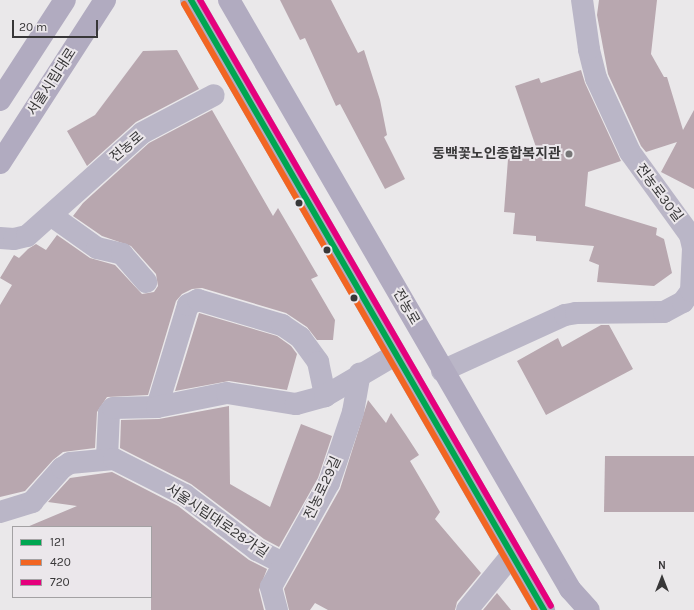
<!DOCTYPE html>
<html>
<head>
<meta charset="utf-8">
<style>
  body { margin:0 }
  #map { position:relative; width:694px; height:610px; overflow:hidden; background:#eae8ea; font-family:Karla,"Noto Sans KR",sans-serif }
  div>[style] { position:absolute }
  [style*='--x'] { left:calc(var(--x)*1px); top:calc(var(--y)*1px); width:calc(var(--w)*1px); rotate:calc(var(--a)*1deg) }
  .building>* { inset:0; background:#b8a7af }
  .minor>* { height:22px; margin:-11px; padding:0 11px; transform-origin:11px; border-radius:11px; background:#bab6c7 }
  .secondary>* { height:22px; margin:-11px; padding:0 11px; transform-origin:11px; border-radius:11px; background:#b1abc0 }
  .bus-1>* { height:6px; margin:-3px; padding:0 3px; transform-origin:3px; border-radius:3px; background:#00a651 }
  .bus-2>* { height:6px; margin:-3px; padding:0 3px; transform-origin:3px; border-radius:3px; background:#f26522 }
  .bus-3>* { height:6px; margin:-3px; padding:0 3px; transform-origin:3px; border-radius:3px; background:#e5007d }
  .dots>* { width:11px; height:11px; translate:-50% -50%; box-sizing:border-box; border:2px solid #ebe7eb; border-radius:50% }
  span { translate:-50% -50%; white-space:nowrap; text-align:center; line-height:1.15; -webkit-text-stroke:4px #ebe7eb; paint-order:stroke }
  .street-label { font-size:14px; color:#383738 }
  .poi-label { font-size:14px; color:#383738; font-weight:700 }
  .right { translate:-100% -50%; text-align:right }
  .legend { position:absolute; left:12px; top:526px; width:140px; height:72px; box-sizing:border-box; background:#ebe7eb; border:1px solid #a3a1a3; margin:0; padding:5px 7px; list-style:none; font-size:12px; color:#383738 }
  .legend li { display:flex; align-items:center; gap:8px; height:20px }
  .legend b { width:20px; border:1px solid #a3a1a3 }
  .north { position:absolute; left:642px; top:558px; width:40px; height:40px; -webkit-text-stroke:3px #ebe7eb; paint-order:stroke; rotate:0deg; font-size:11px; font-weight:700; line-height:16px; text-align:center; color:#383738 }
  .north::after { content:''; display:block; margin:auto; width:14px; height:18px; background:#383738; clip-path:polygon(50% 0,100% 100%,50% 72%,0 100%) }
  .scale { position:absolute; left:12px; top:20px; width:86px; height:18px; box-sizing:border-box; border:2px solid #383738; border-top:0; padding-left:5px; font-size:12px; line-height:14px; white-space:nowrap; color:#383738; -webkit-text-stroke:3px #ebe7eb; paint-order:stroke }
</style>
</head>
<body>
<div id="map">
  <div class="building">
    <div style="clip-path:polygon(280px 0,331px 0,358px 53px,364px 50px,380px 100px,387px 135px,384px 137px,405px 179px,385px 189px,340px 104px,336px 106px,305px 38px,300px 40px)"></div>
    <div style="clip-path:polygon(599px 0,657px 0,651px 54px,664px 77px,667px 77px,683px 130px,694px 110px,694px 189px,661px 172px,677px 142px,646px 152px,641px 146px,608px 74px,597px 15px)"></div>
    <div style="clip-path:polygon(177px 50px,199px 89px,136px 122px,87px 166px,67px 131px,95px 115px,143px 51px)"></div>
    <div style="clip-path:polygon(581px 70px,585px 83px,621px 161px,588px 172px,585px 206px,657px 228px,656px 235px,664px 239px,672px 273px,654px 286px,597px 282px,599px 265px,589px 261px,594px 246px,536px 241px,536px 236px,513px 234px,515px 213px,504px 212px,508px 159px,537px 150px,515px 86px,539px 78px,541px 83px)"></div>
    <div style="clip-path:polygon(212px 110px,273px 216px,278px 208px,318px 276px,311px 279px,335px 320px,333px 340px,317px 340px,307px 327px,286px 313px,202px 288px,192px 289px,182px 294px,176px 301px,148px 395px,107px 397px,97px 412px,95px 448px,63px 452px,53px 460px,25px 491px,0 497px,0 305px,12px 285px,0 278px,14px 255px,19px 258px,28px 249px,36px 244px,46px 250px,57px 235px,90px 258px,115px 265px,142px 294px,154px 292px,158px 286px,156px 274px,131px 246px,102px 236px,73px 216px,83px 203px,149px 143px)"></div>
    <div style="clip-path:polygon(199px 313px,277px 336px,291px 346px,297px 354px,287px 390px,229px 381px,175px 391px)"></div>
    <div style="clip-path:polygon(601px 325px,609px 325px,633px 369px,546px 415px,517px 361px,558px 338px,562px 347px)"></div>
    <div style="clip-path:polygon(368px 400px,386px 423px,391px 413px,406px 435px,419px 455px,410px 461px,440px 512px,435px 519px,481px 573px,457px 602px,455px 610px,328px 610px,315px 603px,310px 610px,289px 610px,284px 589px,340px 489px)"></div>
    <div style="clip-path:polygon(229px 406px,230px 484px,270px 507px,301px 424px,332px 436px,318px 478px,279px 547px,264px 539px,191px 484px,120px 448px,121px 420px,159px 419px)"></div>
    <div style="clip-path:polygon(605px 456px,694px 456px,694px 512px,604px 512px)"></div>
    <div style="clip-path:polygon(112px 472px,178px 506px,249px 560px,267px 569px,259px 590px,264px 610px,151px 610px,151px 527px,27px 527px,77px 506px,48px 502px,70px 478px)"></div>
    <div style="clip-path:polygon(497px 593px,511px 610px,483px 610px)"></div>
  </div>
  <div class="minor">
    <div style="--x:52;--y:216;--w:55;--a:35.4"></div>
    <div style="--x:97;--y:248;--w:26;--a:13"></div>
    <div style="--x:122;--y:254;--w:37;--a:49"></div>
    <div style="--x:0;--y:238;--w:14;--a:4"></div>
    <div style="--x:14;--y:239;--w:13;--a:-13"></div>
    <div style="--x:27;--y:236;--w:154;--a:-41.8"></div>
    <div style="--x:142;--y:133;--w:81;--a:-27.8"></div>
    <div style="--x:442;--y:371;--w:135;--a:-24.5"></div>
    <div style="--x:565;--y:315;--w:11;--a:-10"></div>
    <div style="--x:576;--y:313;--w:88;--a:-0.7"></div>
    <div style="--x:664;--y:312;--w:21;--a:-28"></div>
    <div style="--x:683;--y:302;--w:14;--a:-54"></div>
    <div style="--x:691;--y:291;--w:43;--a:-87.3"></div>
    <div style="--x:693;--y:248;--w:13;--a:-103"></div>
    <div style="--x:690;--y:235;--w:102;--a:-125.9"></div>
    <div style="--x:630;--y:152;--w:81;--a:-114.7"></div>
    <div style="--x:596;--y:78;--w:30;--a:-104"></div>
    <div style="--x:589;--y:49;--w:49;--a:-98.1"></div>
    <div style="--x:157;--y:407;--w:107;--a:-73.1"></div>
    <div style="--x:188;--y:305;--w:11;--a:-27"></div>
    <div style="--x:198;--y:300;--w:88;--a:16.6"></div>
    <div style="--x:282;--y:325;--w:22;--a:34"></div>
    <div style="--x:300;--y:337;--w:31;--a:54"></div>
    <div style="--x:318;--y:362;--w:35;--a:78"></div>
    <div style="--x:107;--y:458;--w:45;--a:-87.5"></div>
    <div style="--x:109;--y:413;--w:6;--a:-51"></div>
    <div style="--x:113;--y:408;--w:44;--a:-1.3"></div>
    <div style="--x:157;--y:407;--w:71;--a:-11.3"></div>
    <div style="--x:227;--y:393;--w:70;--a:9.1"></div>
    <div style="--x:296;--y:404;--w:30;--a:-15"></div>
    <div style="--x:325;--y:396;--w:81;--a:-30.4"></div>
    <div style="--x:0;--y:512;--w:34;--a:-17"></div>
    <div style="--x:32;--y:502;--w:45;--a:-48.6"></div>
    <div style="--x:62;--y:468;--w:9;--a:-32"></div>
    <div style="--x:70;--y:463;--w:44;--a:-5.2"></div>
    <div style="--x:114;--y:459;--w:80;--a:26.9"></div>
    <div style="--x:185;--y:495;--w:91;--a:37.4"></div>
    <div style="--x:257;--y:550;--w:29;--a:27"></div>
    <div style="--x:277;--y:610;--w:24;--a:-105"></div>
    <div style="--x:271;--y:587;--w:119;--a:-60.9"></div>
    <div style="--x:329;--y:483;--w:75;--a:-71.3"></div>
    <div style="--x:353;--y:412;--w:39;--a:-80"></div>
    <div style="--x:467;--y:610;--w:70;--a:-50.8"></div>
  </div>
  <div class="secondary">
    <div style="--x:191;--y:0;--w:705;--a:59.94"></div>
    <div style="--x:229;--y:0;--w:681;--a:59.93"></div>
    <div style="--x:570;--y:589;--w:28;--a:48"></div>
    <div style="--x:0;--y:100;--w:119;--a:-57"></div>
    <div style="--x:0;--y:163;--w:194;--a:-57.2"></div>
  </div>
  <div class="bus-1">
    <div style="--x:191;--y:0;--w:705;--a:59.94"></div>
  </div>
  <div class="bus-2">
    <div style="--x:184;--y:4;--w:700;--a:59.92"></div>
  </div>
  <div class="bus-3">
    <div style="--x:200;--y:0;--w:700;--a:59.92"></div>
  </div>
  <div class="dots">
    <div style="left:569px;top:154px;background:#767576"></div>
    <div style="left:299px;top:203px;background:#383738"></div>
    <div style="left:327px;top:250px;background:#383738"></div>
    <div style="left:354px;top:298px;background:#383738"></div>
  </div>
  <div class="street-label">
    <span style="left:52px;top:82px;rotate:-57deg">서울시립대로</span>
    <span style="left:127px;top:147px;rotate:-40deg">전농로</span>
    <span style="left:659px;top:193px;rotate:53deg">전농로30길</span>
    <span style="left:406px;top:307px;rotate:60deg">전농로</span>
    <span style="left:323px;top:488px;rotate:-65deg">전농로29길</span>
    <span style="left:217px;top:521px;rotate:34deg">서울시립대로28가길</span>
  </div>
  <div class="poi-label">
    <span class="right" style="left:561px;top:154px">동백꽃노인종합복지관</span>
  </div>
  <ul class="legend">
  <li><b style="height:5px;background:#00a651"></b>121</li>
  <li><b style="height:5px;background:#f26522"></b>420</li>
  <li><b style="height:5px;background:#e5007d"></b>720</li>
  </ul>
  <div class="north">N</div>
  <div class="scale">20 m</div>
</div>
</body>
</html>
